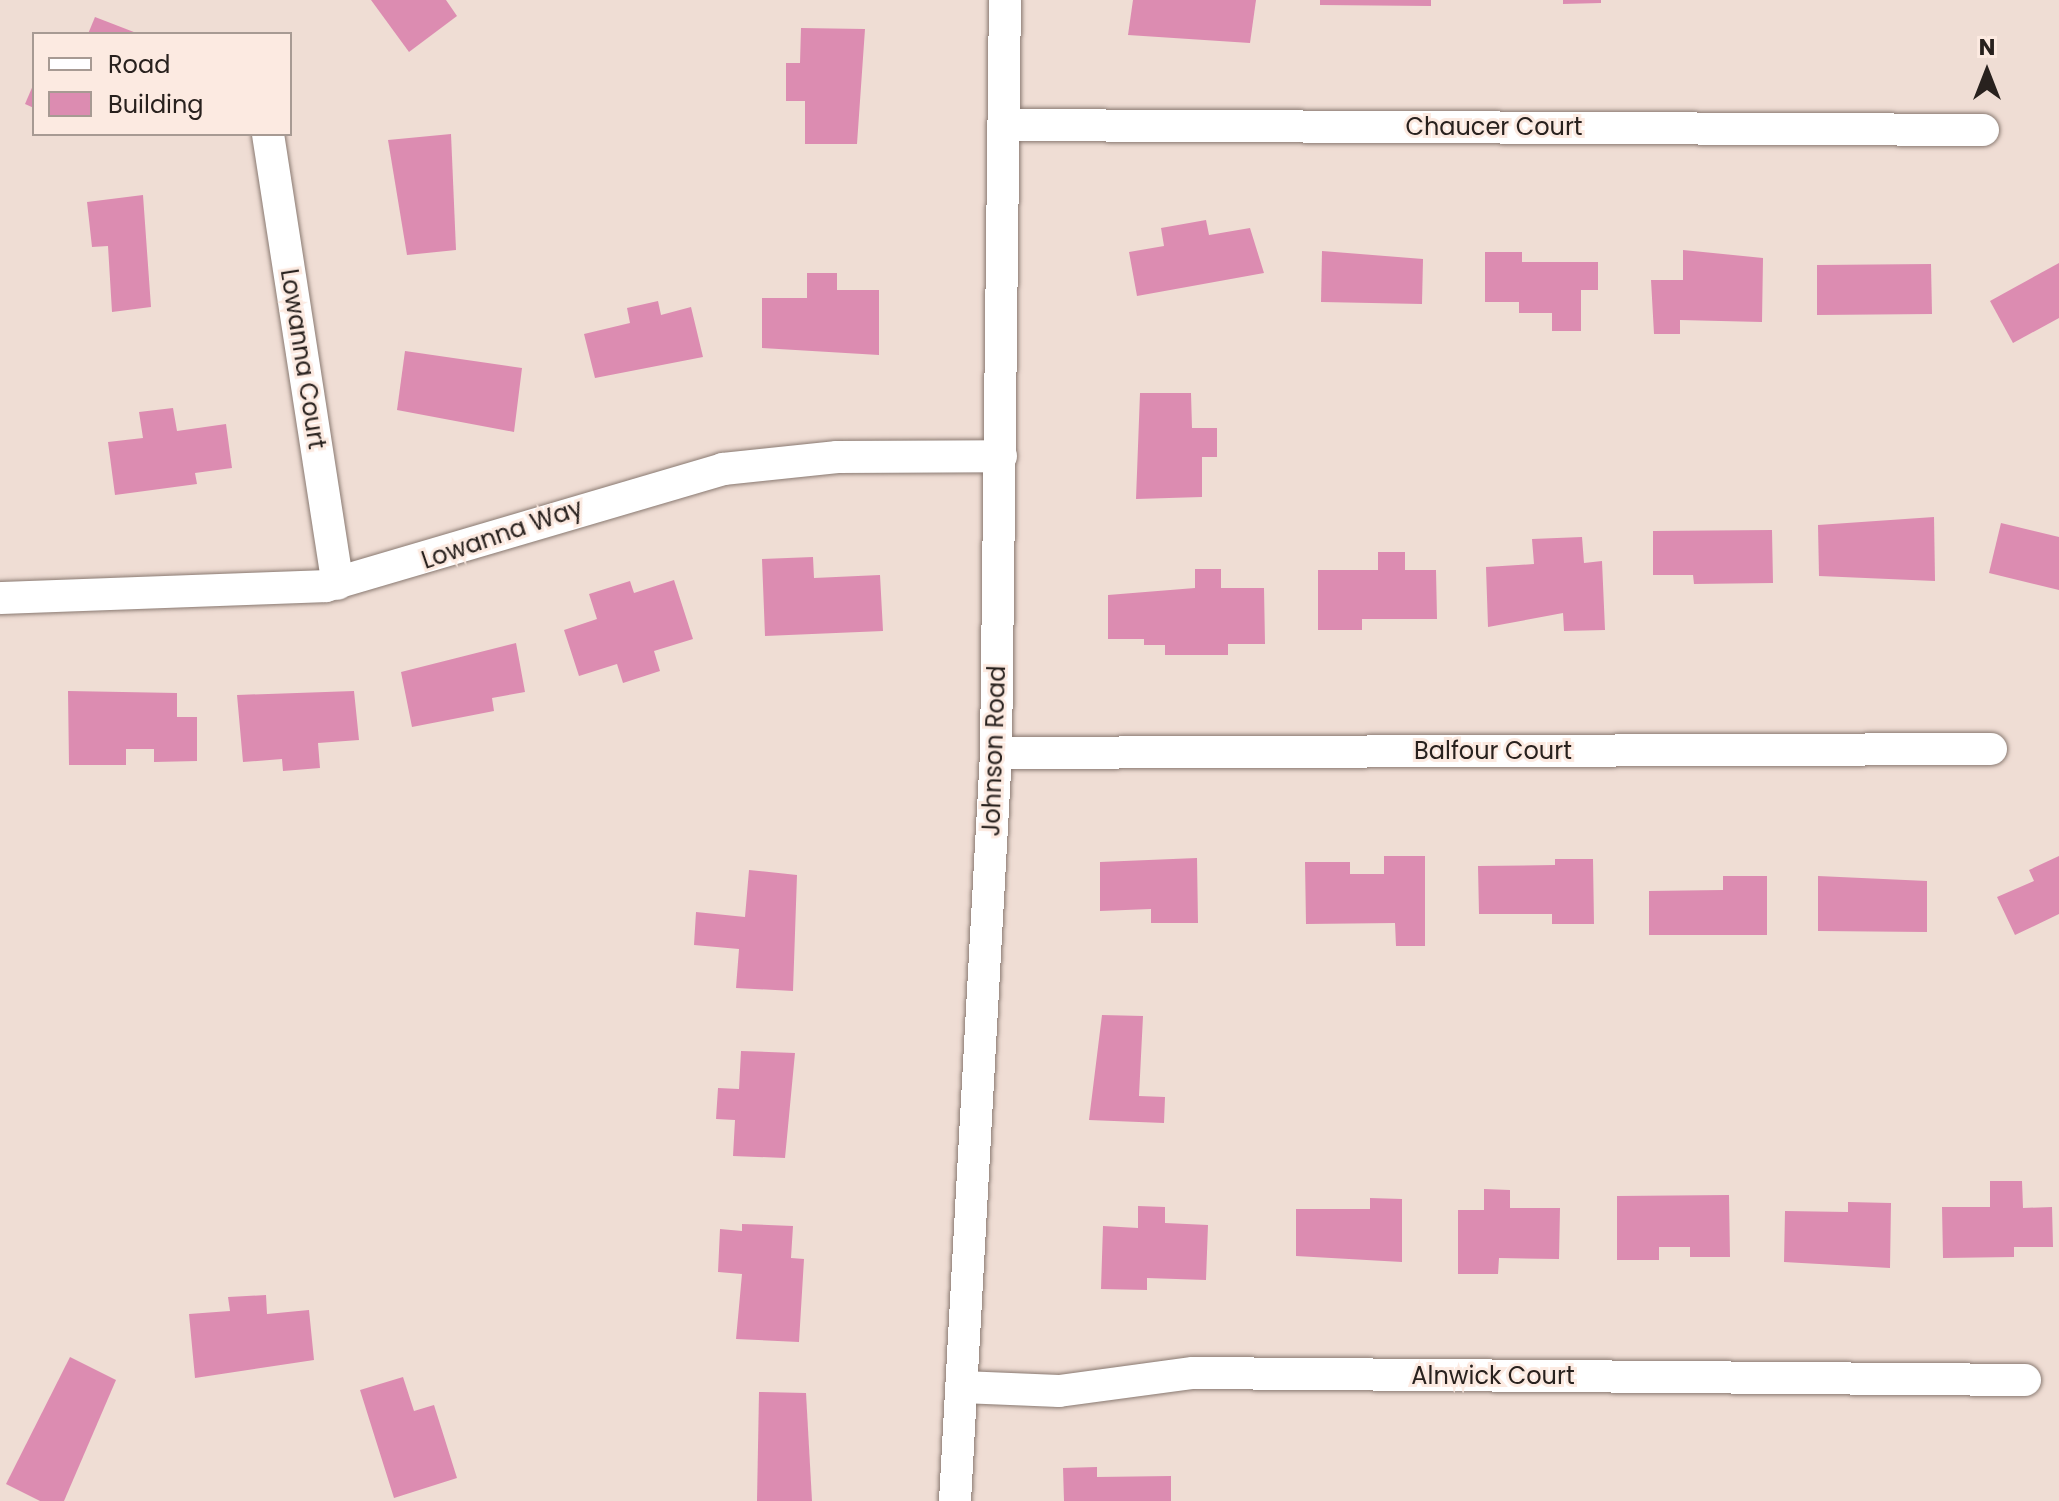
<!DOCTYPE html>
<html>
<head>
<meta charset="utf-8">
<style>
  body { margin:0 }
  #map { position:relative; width:2059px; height:1501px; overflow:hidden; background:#efddd4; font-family:Poppins,sans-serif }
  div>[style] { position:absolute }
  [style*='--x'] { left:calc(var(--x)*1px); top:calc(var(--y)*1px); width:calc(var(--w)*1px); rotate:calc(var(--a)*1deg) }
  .building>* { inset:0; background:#dc8cb1 }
  .roads { filter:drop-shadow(0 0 2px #897971) drop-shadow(0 0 2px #897971) }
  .minor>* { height:32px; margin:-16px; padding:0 16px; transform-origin:16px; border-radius:16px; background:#fff }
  span { translate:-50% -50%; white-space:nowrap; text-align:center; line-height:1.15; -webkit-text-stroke:6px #fceae1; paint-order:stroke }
  .street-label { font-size:24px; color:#28211e }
  .legend { position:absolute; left:32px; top:32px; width:260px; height:104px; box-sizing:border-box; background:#fceae1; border:2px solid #a79a93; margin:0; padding:10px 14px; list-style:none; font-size:24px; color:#28211e }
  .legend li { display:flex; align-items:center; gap:16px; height:40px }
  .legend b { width:40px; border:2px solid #a79a93 }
  .north { position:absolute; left:1947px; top:32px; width:80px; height:80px; -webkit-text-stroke:6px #fceae1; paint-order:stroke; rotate:0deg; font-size:22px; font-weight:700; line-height:32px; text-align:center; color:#28211e }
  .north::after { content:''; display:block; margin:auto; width:28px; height:36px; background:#28211e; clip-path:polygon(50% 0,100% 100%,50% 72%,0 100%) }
</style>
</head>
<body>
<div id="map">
  <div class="building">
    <div style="clip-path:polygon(371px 0,446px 0,457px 16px,409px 52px)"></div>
    <div style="clip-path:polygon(1133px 0,1256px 0,1250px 43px,1128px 35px)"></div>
    <div style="clip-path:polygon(1320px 0,1431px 0,1431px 6px,1320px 5px)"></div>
    <div style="clip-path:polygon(1563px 0,1601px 0,1601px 3px,1563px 4px)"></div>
    <div style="clip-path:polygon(95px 17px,139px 34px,88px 34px)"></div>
    <div style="clip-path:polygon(801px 28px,865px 29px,857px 144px,805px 144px,805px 101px,786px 101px,786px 63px,800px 63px)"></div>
    <div style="clip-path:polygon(34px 83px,34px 108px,25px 104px)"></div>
    <div style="clip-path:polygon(451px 134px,456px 250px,407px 255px,388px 140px)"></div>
    <div style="clip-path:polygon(143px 195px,151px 307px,112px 312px,108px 246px,92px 247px,87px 202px)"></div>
    <div style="clip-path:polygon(1206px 220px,1209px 235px,1250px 228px,1264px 273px,1137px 296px,1129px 252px,1164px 246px,1161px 228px)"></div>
    <div style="clip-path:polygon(1683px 250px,1763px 258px,1762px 322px,1680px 320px,1680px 334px,1654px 334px,1651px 280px,1683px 280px)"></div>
    <div style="clip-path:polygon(1322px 251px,1423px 259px,1422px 304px,1321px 302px)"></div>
    <div style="clip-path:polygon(1485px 252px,1522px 252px,1522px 262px,1598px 262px,1598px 290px,1581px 290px,1581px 331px,1552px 331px,1552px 313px,1519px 313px,1519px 302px,1485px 302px)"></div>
    <div style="clip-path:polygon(2059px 263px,2059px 318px,2013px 343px,1990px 301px)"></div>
    <div style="clip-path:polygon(1931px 264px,1932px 314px,1817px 315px,1817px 265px)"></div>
    <div style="clip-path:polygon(807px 273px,837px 273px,837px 290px,879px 290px,879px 355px,762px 348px,762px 298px,807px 298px)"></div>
    <div style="clip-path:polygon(658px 301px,661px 315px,691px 307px,703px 357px,595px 378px,584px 334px,630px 323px,627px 308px)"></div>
    <div style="clip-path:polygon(405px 351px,522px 368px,514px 432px,397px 410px)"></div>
    <div style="clip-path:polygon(1140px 393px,1191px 393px,1192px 428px,1217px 428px,1217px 457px,1202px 457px,1202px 497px,1136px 499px)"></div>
    <div style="clip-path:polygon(173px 408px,177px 431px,226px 424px,232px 468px,195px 473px,197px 484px,115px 495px,108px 442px,143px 438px,139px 412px)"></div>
    <div style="clip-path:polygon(1934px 517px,1935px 581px,1819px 576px,1818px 525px)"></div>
    <div style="clip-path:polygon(2001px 523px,2059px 537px,2059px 590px,1989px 573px)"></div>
    <div style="clip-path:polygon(1772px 530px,1773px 583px,1694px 584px,1693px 575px,1653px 575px,1653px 531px)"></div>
    <div style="clip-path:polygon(1582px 537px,1584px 563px,1602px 561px,1605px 630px,1564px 631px,1563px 613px,1488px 627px,1486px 567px,1534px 564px,1532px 539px)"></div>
    <div style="clip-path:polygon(1378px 552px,1405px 552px,1405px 570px,1436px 570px,1437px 619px,1362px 619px,1362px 630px,1318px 630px,1318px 570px,1378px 570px)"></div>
    <div style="clip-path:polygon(813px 557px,814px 578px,880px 575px,883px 631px,765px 636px,762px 559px)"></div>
    <div style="clip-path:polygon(1195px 569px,1221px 569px,1221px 588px,1264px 588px,1265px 644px,1228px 644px,1228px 655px,1165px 655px,1165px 645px,1144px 645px,1144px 639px,1108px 639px,1108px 595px,1195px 588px)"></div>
    <div style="clip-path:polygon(674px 580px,693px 639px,654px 651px,660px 671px,623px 683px,617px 664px,579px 676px,564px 630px,597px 619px,589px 594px,630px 581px,634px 593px)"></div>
    <div style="clip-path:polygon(516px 643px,525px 692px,492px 698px,494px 711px,412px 727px,401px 672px)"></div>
    <div style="clip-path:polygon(68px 691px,177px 693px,177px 717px,197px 717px,197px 761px,154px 762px,154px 749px,126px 749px,126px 765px,69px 765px)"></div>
    <div style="clip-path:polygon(354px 691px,359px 740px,318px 743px,320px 768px,283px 771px,282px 759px,243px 762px,237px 695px)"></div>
    <div style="clip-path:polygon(1384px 856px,1425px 856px,1425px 946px,1396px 946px,1395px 923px,1306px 924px,1305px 862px,1350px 862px,1350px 874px,1384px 874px)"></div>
    <div style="clip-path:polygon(2059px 856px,2059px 914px,2015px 935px,1997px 897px,2034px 881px,2029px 870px)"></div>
    <div style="clip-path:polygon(1197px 858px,1198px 923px,1151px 923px,1151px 909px,1100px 911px,1100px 862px)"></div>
    <div style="clip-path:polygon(1555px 859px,1593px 859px,1594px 924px,1552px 924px,1552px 914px,1479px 914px,1478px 866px,1555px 865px)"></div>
    <div style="clip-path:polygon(749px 870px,797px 875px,793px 991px,736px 988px,739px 949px,694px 945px,696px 912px,745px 917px)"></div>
    <div style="clip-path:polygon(1723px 876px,1767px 876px,1767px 935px,1649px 935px,1649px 891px,1723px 890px)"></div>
    <div style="clip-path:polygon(1818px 876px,1927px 881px,1927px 932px,1818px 931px)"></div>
    <div style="clip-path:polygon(1102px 1015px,1143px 1016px,1139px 1096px,1165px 1097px,1164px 1123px,1089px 1120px)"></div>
    <div style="clip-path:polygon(741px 1051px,795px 1053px,785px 1158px,733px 1156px,735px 1120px,716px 1119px,718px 1088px,739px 1089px)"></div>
    <div style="clip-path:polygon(1990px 1181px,2022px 1181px,2023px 1208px,2052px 1207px,2053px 1247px,2014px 1247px,2014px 1257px,1943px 1258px,1942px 1207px,1990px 1207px)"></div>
    <div style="clip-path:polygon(1484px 1189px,1510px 1190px,1510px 1208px,1560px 1208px,1559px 1259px,1499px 1258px,1498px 1274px,1458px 1274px,1458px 1210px,1484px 1210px)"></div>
    <div style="clip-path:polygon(1729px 1195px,1730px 1257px,1690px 1257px,1690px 1247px,1659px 1247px,1659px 1260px,1617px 1260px,1617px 1196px)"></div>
    <div style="clip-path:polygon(1370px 1198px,1402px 1199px,1402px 1262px,1296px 1256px,1296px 1209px,1370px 1209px)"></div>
    <div style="clip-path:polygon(1848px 1202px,1891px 1203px,1890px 1268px,1784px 1262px,1785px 1211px,1848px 1212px)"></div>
    <div style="clip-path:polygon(1138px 1206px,1165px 1207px,1165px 1223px,1208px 1225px,1206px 1280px,1147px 1278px,1147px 1290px,1101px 1289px,1103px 1226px,1138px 1228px)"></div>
    <div style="clip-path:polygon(742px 1224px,793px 1226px,791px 1258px,804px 1259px,799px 1342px,736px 1339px,742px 1274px,718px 1272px,720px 1229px,742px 1231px)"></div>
    <div style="clip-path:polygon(266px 1295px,267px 1314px,309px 1310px,314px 1360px,195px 1378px,189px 1314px,230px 1311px,228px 1297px)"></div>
    <div style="clip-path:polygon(70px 1357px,116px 1380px,64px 1501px,40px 1501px,6px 1484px)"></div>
    <div style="clip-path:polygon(403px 1377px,414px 1411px,434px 1405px,457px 1478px,394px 1498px,360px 1390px)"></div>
    <div style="clip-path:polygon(759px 1392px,806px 1393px,812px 1501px,757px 1501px)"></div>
    <div style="clip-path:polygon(1097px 1467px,1097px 1477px,1171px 1476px,1171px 1501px,1064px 1501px,1063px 1468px)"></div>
  </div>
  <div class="roads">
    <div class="minor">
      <div style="--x:1005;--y:125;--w:978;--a:0.29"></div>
      <div style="--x:268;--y:134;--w:455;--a:81.2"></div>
      <div style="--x:0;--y:598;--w:326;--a:-2.1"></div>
      <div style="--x:326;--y:586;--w:414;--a:-16.4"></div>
      <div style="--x:723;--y:469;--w:115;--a:-6"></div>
      <div style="--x:837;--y:457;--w:164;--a:-0.3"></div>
      <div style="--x:996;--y:753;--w:995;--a:-0.23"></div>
      <div style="--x:962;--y:1387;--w:97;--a:2.4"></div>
      <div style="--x:1059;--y:1391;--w:135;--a:-7.7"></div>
      <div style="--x:1193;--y:1373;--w:832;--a:0.48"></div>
      <div style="--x:955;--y:1501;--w:749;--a:-86.86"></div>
      <div style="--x:996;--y:753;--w:753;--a:-89.32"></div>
    </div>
  </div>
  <div class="street-label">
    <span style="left:1494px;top:127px">Chaucer Court</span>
    <span style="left:303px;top:359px;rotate:81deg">Lowanna Court</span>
    <span style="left:502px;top:534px;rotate:-19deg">Lowanna Way</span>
    <span style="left:994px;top:751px;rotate:-88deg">Johnson Road</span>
    <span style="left:1493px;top:751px">Balfour Court</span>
    <span style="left:1493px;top:1376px">Alnwick Court</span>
  </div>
  <ul class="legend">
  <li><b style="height:10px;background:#fff"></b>Road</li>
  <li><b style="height:22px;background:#dc8cb1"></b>Building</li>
  </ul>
  <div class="north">N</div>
</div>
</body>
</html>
